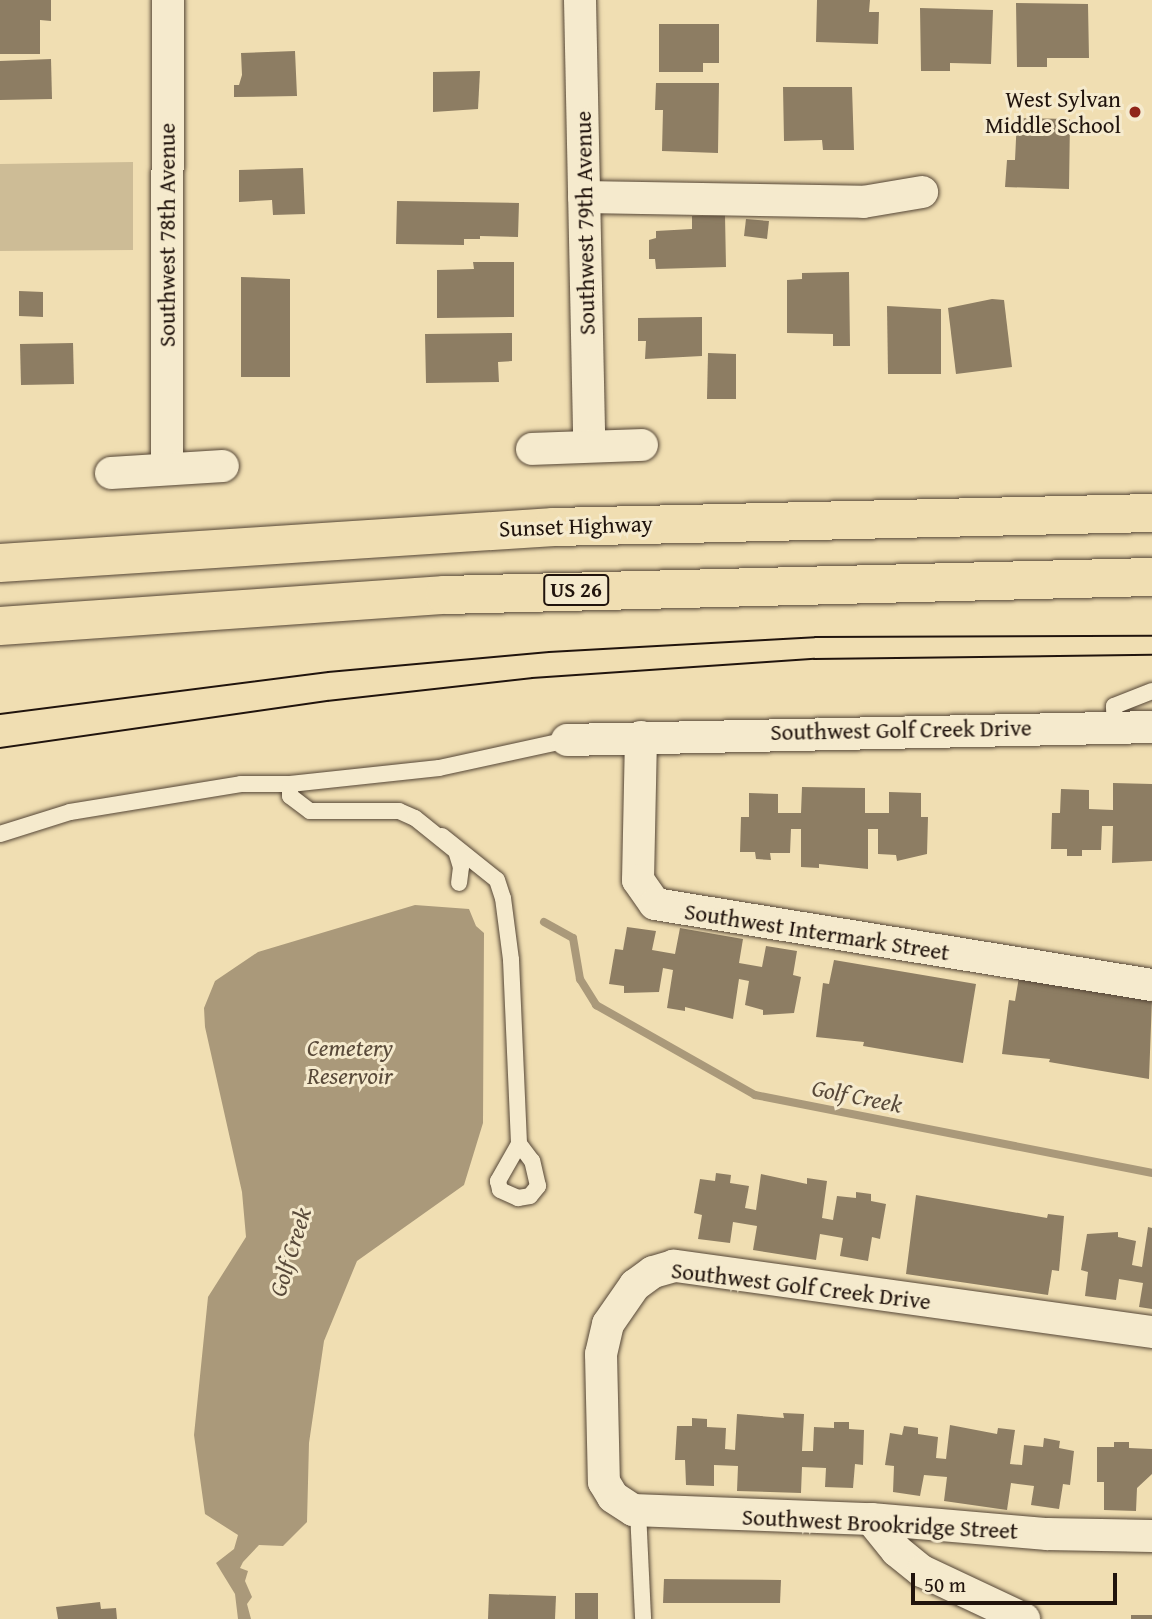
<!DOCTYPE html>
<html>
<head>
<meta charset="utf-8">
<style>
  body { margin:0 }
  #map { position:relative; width:1152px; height:1619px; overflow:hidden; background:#f0deb2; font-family:"Gentium Book Plus",serif }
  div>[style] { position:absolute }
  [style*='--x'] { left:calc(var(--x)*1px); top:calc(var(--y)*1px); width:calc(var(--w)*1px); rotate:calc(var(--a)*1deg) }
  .green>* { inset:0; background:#cdbc96 }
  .water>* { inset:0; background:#aa997a }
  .stream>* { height:8px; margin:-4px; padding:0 4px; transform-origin:4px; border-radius:4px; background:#aa997a }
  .building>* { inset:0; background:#8d7d63 }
  .roads { filter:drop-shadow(0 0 2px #554636) drop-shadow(0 0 2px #554636) }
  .lane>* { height:16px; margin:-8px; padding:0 8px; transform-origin:8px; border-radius:8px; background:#f5eacd }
  .street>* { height:32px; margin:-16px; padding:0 16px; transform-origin:16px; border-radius:16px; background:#f5eacd }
  .highway>* { height:38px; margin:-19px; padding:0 19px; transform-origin:19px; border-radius:19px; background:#f0deb2 }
  .tram>* { height:2px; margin:-1px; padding:0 1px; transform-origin:1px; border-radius:1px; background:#21140d }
  .dots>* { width:19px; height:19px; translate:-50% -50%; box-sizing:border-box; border:4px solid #f5eacd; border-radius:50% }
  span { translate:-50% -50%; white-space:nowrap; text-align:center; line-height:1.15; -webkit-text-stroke:6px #f5eacd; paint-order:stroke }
  .shield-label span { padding:2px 5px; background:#f5eacd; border:2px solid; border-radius:5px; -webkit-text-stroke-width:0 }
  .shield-label { font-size:21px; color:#21140d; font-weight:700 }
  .poi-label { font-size:23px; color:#21140d }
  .right { translate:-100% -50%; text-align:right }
  .street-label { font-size:23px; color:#21140d }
  .water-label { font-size:24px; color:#584939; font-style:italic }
  .scale { position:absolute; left:911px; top:1573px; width:206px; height:32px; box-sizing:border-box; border:4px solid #21140d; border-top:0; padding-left:9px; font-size:21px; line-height:24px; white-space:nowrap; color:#21140d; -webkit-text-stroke:5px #f5eacd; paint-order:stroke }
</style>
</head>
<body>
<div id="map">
  <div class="green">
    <div style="clip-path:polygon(133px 162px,133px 250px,0 251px,0 164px)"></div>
  </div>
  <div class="water">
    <div style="clip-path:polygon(415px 905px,469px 909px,476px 926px,484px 933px,483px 1123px,464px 1185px,357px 1261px,324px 1341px,309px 1443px,307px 1522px,283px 1546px,259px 1545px,243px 1562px,240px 1568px,248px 1571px,245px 1581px,252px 1597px,247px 1604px,251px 1619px,238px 1619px,235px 1594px,216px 1563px,234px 1549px,238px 1535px,205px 1514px,194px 1435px,208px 1297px,246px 1237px,242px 1192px,205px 1027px,204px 1008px,215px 981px,258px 952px)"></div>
  </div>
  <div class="stream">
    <div style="--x:544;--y:922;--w:33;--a:29"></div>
    <div style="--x:573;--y:938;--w:42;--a:80.3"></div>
    <div style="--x:580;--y:979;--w:31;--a:58"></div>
    <div style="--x:596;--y:1005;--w:183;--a:29.5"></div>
    <div style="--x:755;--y:1095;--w:405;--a:11.1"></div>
  </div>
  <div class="building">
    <div style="clip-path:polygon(0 0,51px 0,51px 21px,40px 20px,40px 54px,0 54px)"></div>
    <div style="clip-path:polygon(817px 0,870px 0,869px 12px,879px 12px,878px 44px,816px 42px)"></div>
    <div style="clip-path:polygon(1016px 3px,1088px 4px,1089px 58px,1047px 58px,1047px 67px,1017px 67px)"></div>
    <div style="clip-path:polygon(920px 8px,993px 10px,991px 64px,950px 63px,950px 71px,921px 71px)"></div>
    <div style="clip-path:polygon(659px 24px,719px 24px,719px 63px,703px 63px,703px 72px,659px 72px)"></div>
    <div style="clip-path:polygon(295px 51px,297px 96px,234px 97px,234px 85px,239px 85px,242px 75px,241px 53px)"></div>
    <div style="clip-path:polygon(51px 59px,52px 99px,0 100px,0 61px)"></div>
    <div style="clip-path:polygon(480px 71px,478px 109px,433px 112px,433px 72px)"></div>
    <div style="clip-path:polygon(656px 83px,719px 83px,718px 153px,662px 151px,663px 110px,655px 110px)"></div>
    <div style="clip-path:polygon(783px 87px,852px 87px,854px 150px,823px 150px,822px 140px,784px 141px)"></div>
    <div style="clip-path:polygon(1017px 118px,1070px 119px,1069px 189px,1005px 187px,1007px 160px,1015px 160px)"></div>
    <div style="clip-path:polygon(303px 168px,305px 214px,273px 215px,272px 200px,239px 202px,239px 170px)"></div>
    <div style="clip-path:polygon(397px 201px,519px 203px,518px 237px,480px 236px,480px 239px,464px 239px,464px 245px,396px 244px)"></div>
    <div style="clip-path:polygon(725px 215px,726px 267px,656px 269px,655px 259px,649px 259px,649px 240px,656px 238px,656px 231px,692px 229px,692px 216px)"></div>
    <div style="clip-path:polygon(746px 219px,769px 221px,767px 239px,744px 236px)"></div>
    <div style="clip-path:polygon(473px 262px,514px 262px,514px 317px,437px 318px,437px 270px,474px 269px)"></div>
    <div style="clip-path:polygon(849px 272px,850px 346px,833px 346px,833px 334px,787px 333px,787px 280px,802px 279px,802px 273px)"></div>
    <div style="clip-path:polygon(241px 277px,290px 279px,290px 377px,241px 377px)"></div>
    <div style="clip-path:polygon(19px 291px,43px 292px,43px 317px,19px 316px)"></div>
    <div style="clip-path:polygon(992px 299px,1004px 300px,1012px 367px,956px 374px,948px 308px)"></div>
    <div style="clip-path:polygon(887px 306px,941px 309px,941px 374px,888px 374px)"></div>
    <div style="clip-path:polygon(702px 317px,702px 356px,645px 359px,646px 341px,638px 341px,638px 318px)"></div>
    <div style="clip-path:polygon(512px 333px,512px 361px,498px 362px,499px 382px,426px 383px,425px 334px)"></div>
    <div style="clip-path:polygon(73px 343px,74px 384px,21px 385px,20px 344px)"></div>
    <div style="clip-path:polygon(708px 353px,736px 354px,736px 399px,707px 399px)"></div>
    <div style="clip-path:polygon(1113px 783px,1152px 784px,1152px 861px,1112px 863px,1113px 826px,1102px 826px,1101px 850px,1082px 850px,1082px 856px,1067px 856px,1067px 849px,1051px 849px,1052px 813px,1060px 813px,1061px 789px,1089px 790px,1089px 809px,1113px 810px)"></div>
    <div style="clip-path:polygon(802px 787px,865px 788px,865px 813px,889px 813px,889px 792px,921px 793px,921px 817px,928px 817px,927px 854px,897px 861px,896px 855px,878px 854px,878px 829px,868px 829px,868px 869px,819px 864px,819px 868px,801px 867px,801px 829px,791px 829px,790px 853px,770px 853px,771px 860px,756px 859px,755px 852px,740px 852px,741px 817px,749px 817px,749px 793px,778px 794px,778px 813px,801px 813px)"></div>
    <div style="clip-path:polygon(627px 927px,656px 931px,652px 950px,675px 954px,680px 928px,743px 939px,739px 963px,762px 967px,766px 946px,797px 951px,793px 975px,801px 977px,794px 1013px,763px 1015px,763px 1010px,745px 1005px,749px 981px,739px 979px,733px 1019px,685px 1007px,685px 1011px,667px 1008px,673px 970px,663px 968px,659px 992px,624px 993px,624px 986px,609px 984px,615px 949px,623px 950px)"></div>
    <div style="clip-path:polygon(834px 960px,976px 984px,963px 1063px,863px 1046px,864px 1042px,816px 1037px,823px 983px,829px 984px)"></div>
    <div style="clip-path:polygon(1019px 977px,1152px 999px,1149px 1079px,1049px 1062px,1050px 1059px,1002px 1054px,1009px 1000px,1015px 1001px)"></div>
    <div style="clip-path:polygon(716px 1173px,731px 1175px,730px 1183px,749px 1186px,745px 1208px,756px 1210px,761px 1174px,807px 1184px,807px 1178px,827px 1181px,822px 1218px,833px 1220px,837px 1196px,856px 1198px,856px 1192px,871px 1194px,871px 1201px,886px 1204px,880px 1239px,872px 1237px,868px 1261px,840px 1256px,843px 1238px,820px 1234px,816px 1260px,753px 1250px,757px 1226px,733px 1222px,730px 1243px,698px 1239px,702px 1215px,694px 1213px,700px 1179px,715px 1181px)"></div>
    <div style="clip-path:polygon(916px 1195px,1047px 1218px,1048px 1214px,1064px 1216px,1059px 1271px,1052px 1270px,1048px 1295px,906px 1274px)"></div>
    <div style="clip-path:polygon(1148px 1227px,1152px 1228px,1152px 1309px,1139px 1307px,1143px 1283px,1119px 1279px,1116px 1300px,1085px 1296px,1088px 1272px,1081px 1270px,1087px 1234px,1118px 1232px,1118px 1237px,1136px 1241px,1132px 1265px,1142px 1267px)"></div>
    <div style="clip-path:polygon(783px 1413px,804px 1414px,802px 1451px,813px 1451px,814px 1427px,834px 1428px,834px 1422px,849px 1422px,849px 1429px,864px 1430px,863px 1465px,855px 1464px,853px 1488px,825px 1487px,826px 1468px,802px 1467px,801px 1493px,737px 1491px,738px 1466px,714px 1465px,714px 1486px,686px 1485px,685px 1460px,675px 1460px,677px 1426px,692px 1426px,692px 1418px,707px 1419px,707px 1427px,726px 1428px,725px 1449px,735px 1450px,737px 1414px,784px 1418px)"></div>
    <div style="clip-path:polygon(950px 1425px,997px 1434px,998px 1428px,1015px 1430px,1010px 1464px,1022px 1465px,1024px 1445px,1043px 1447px,1044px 1438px,1060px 1441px,1059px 1448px,1074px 1451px,1070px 1485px,1063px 1484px,1059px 1509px,1031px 1505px,1034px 1486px,1011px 1483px,1007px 1510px,944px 1501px,947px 1477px,924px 1475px,920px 1496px,893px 1492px,894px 1466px,885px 1465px,890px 1433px,902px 1435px,904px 1426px,918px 1428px,918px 1434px,938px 1437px,936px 1458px,946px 1459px)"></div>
    <div style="clip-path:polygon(1114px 1442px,1129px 1442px,1129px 1448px,1152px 1449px,1152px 1474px,1137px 1488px,1136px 1511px,1104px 1510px,1104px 1482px,1097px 1482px,1097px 1447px,1114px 1447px)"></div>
    <div style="clip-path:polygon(664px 1579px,781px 1580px,780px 1603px,663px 1603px)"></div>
    <div style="clip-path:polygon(575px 1593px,598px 1593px,598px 1619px,575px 1619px)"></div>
    <div style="clip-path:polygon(489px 1594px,556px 1596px,555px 1619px,488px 1619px)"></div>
    <div style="clip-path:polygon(100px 1602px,101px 1609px,116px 1608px,117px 1619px,58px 1619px,56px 1607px)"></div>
    <div style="clip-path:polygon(1131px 1615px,1152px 1615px,1152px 1619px,1131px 1619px)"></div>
  </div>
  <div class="roads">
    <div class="lane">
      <div style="--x:1115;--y:727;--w:21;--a:-93"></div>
      <div style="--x:1114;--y:706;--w:41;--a:-21.5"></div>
      <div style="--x:290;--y:784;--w:12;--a:90"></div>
      <div style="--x:290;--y:796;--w:25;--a:37"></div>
      <div style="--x:310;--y:811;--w:89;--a:0"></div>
      <div style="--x:399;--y:811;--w:17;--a:24"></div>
      <div style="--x:415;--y:818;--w:53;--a:38.8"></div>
      <div style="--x:456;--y:851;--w:17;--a:73"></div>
      <div style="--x:461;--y:867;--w:16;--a:97"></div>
      <div style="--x:0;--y:834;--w:73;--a:-17.4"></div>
      <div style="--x:70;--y:812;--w:173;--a:-9.3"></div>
      <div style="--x:241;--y:784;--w:49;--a:0"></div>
      <div style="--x:290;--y:784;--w:150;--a:-6.1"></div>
      <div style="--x:439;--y:768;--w:131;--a:-12.3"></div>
      <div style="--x:442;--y:836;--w:70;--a:38.7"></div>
      <div style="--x:497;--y:880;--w:19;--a:72"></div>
      <div style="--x:503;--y:898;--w:63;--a:82.6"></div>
      <div style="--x:511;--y:960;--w:184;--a:87.5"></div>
      <div style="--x:519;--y:1144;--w:43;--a:119.6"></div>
      <div style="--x:498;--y:1181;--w:9;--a:77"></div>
      <div style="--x:500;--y:1190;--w:20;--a:24"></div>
      <div style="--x:518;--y:1198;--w:12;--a:-9"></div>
      <div style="--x:530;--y:1196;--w:13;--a:-51"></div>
      <div style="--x:538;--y:1186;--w:26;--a:-103"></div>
      <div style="--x:532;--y:1161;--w:21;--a:-127"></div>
      <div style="--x:638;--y:1511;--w:108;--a:87.3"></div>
    </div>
    <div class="street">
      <div style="--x:580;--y:0;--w:446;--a:88.8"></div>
      <div style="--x:584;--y:197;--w:279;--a:1"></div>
      <div style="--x:863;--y:202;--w:60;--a:-9.6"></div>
      <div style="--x:532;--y:449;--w:110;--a:-2.1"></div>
      <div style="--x:167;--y:469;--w:469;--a:-89.9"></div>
      <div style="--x:111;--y:473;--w:112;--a:-3.6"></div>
      <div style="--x:641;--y:737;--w:143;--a:91.2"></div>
      <div style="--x:638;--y:880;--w:29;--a:55"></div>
      <div style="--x:655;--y:904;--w:504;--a:9.26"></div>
      <div style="--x:567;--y:740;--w:585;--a:-1.27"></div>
      <div style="--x:1152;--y:1332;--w:483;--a:-172.1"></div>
      <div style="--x:674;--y:1266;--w:22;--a:164"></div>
      <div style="--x:653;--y:1272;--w:22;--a:144"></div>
      <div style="--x:635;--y:1285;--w:47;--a:124.7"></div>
      <div style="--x:608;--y:1324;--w:31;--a:103"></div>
      <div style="--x:601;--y:1354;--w:128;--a:88.7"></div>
      <div style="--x:604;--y:1482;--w:17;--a:59"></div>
      <div style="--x:613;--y:1497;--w:24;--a:33"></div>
      <div style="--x:633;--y:1510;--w:238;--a:2.2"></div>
      <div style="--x:871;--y:1519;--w:177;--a:4.9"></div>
      <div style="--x:1047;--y:1534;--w:105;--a:1.1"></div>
      <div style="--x:871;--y:1519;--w:41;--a:50.9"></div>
      <div style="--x:897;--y:1551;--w:32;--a:39"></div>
      <div style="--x:922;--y:1571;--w:113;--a:25.2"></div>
    </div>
    <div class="highway">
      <div style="--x:0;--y:563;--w:555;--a:-3.72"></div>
      <div style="--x:554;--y:527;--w:598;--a:-1.34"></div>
      <div style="--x:0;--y:626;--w:446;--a:-4"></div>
      <div style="--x:445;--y:595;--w:707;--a:-1.46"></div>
    </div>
  </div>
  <div class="tram">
    <div style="--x:0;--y:714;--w:331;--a:-7.3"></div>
    <div style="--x:328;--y:672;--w:222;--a:-5.2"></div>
    <div style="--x:549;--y:652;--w:266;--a:-3.2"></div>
    <div style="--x:815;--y:637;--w:337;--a:-0.2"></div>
    <div style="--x:0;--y:748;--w:331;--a:-8.2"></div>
    <div style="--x:328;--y:701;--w:205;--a:-6.4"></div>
    <div style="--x:532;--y:678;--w:283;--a:-3.9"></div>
    <div style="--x:814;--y:659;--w:338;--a:-0.7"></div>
  </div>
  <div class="dots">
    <div style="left:1135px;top:112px;background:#8f2418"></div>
  </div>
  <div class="shield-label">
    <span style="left:576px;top:590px">US 26</span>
  </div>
  <div class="poi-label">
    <span class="right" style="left:1121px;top:112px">West Sylvan<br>Middle School</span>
  </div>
  <div class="street-label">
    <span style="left:585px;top:223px;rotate:-91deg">Southwest 79th Avenue</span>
    <span style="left:167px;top:235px;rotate:-90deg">Southwest 78th Avenue</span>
    <span style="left:576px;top:526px;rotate:-2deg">Sunset Highway</span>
    <span style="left:901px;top:730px;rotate:-1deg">Southwest Golf Creek Drive</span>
    <span style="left:817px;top:932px;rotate:9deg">Southwest Intermark Street</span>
    <span style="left:801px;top:1286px;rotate:7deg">Southwest Golf Creek Drive</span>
    <span style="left:880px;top:1524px;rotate:3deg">Southwest Brookridge Street</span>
  </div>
  <div class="water-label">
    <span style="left:350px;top:1062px">Cemetery<br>Reservoir</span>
    <span style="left:857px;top:1096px;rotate:11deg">Golf Creek</span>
    <span style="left:290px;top:1252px;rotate:-73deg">Golf Creek</span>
  </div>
  <div class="scale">50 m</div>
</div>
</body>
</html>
